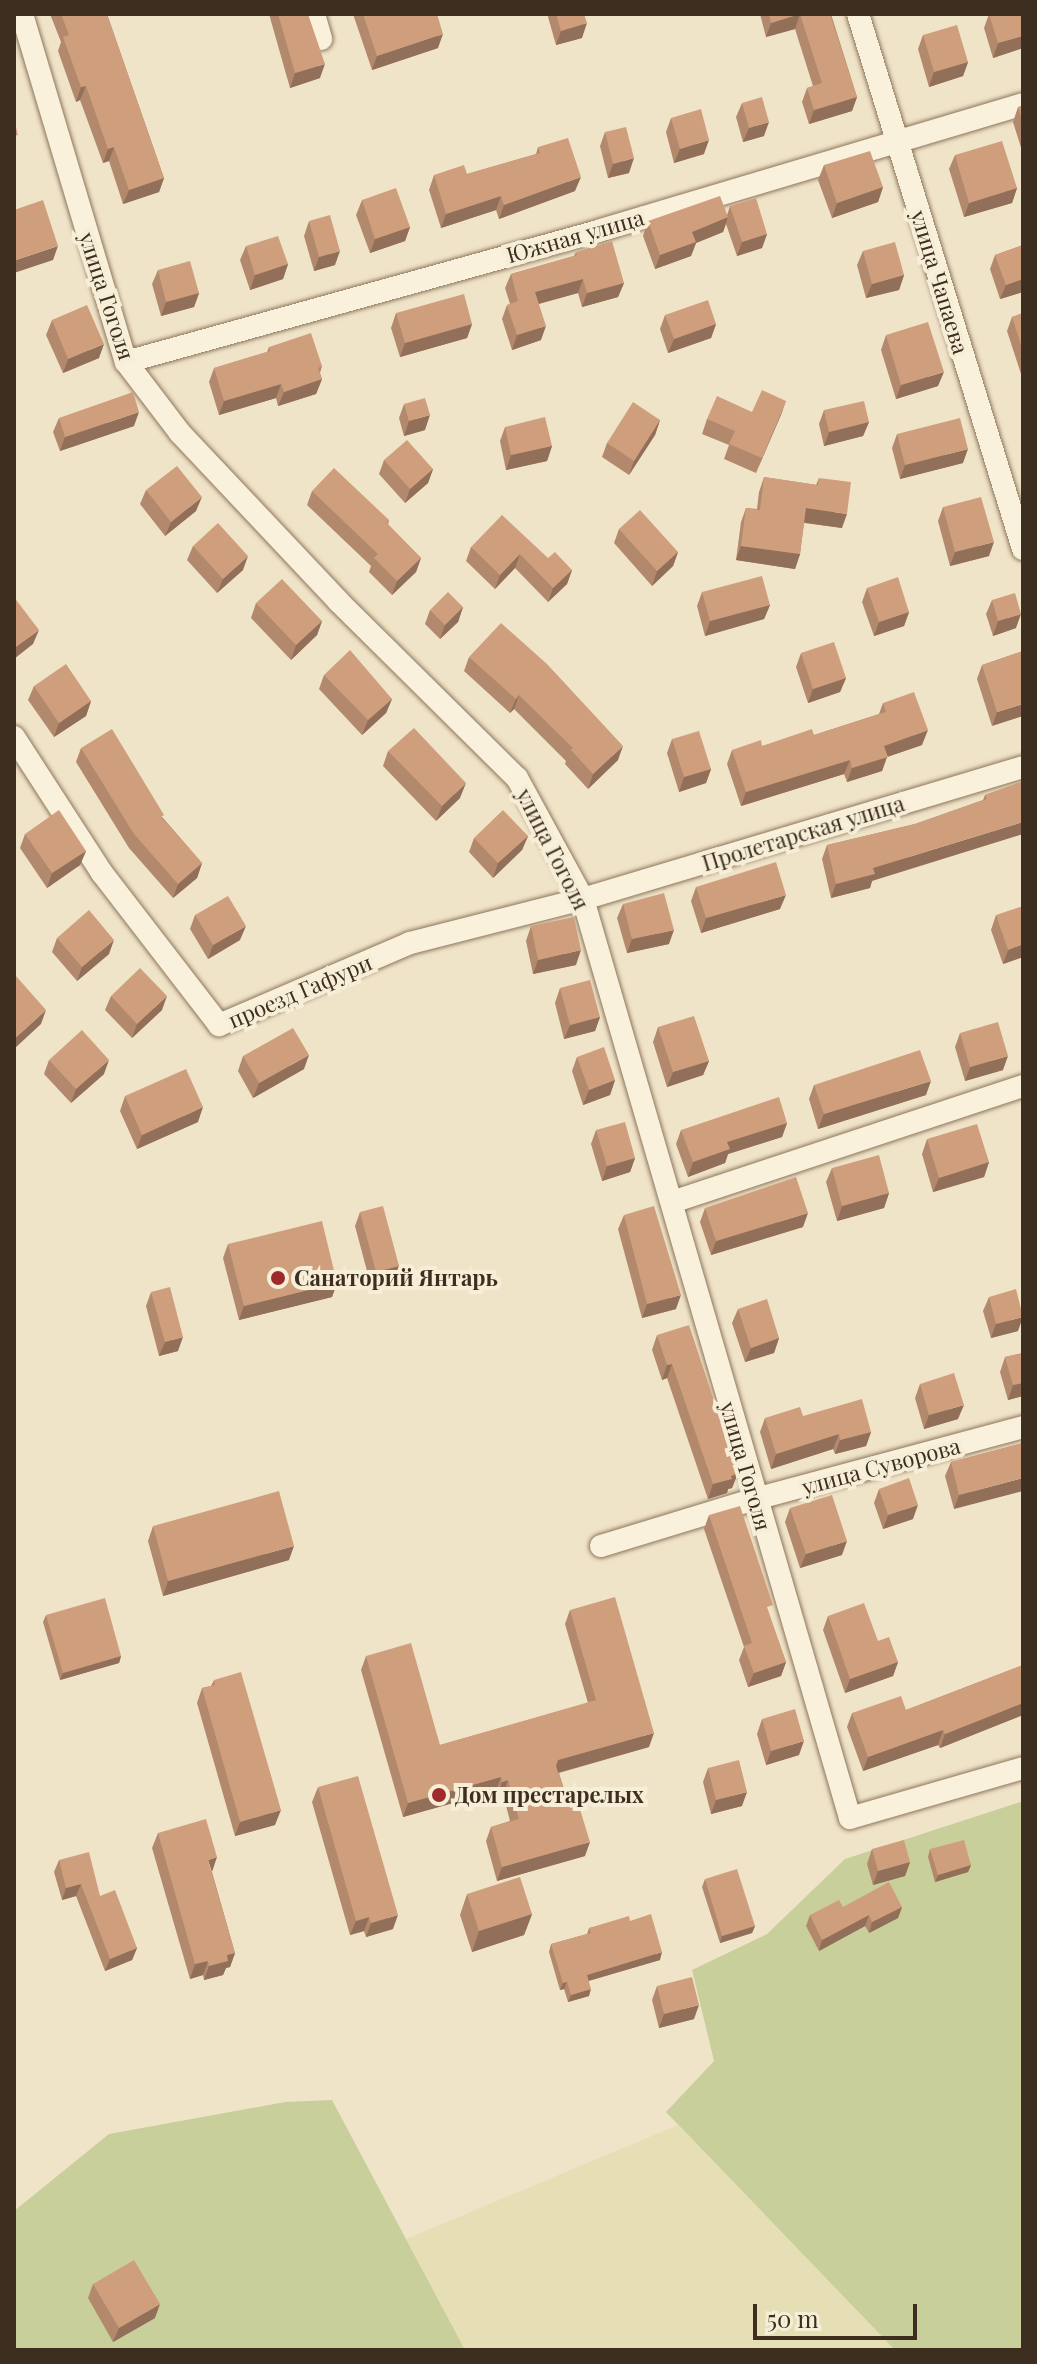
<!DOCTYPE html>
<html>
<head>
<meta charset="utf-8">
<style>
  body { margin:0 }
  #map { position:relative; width:1037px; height:2364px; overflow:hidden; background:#f0e4c8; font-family:"Playfair Display",serif }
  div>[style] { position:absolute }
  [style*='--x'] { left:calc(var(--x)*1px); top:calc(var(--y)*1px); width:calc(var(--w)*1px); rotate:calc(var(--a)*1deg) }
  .farmland>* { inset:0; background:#e6deb5 }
  .green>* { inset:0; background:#c9cf9b }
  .roads { filter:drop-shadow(0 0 2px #8d765c) drop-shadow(0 0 2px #8d765c) }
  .minor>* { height:22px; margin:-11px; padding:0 11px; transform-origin:11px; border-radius:11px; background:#faf1dc }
  .wall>* { inset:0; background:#b2896c }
  .shaded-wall>* { inset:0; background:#916f58 }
  .building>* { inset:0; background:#cf9f7d }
  .dots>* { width:22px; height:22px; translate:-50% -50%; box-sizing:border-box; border:4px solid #f7eed8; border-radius:50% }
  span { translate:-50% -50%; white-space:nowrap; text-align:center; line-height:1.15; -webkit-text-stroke:8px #f7eed8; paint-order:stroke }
  .street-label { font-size:22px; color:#3d2e20 }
  .poi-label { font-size:22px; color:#3d2e20; font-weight:700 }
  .left { translate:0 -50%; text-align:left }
  .frame { position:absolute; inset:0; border:16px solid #3d2e20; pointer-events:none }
  .scale { position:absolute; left:753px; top:2304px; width:164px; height:36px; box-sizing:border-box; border:4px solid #3d2e20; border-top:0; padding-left:10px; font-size:24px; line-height:28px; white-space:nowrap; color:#3d2e20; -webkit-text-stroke:6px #f7eed8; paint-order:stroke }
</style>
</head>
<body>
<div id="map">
  <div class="farmland">
    <div style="clip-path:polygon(678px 2125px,895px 2350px,465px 2350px,406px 2239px)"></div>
  </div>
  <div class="green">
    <div style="clip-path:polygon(1023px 1801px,1023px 2350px,895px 2350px,666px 2112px,714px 2061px,692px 1970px,767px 1934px,845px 1859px)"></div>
    <div style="clip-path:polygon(332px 2100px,465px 2350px,14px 2350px,14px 2211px,109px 2134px,285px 2102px)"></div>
  </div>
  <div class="roads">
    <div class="minor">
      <div style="--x:22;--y:14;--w:363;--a:73.4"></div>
      <div style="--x:126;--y:362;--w:89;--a:52.7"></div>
      <div style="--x:180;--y:433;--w:232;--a:46.7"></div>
      <div style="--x:339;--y:602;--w:250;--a:44.7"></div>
      <div style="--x:517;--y:778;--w:138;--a:61.4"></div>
      <div style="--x:583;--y:899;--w:957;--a:73.8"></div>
      <div style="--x:850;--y:1818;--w:180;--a:-16.1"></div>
      <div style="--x:314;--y:14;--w:26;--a:74"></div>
      <div style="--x:858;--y:14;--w:560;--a:72.86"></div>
      <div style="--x:126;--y:362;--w:493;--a:-15.5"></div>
      <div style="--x:601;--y:230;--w:440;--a:-16.6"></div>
      <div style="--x:14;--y:737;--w:162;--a:57.1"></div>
      <div style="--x:102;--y:873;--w:192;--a:52.4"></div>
      <div style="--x:219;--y:1025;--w:208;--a:-23.2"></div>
      <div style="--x:410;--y:943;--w:179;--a:-14.3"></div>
      <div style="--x:583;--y:899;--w:459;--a:-16.7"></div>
      <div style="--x:672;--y:1202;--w:370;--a:-18.3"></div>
      <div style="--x:601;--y:1546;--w:161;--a:-17"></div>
      <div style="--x:755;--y:1499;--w:278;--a:-15"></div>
    </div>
  </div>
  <div class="wall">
    <div style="clip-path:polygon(50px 14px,107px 14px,164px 178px,159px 192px,123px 204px,109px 161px,103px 163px,80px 100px,76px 102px,58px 51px,61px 42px)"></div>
    <div style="clip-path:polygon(269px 14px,308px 14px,320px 78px,290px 88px)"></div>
    <div style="clip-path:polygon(353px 14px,437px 14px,438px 48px,372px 70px)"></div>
    <div style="clip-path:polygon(549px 14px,584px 14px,582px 38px,556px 45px,548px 17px)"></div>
    <div style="clip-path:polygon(760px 14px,831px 14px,857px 97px,852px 111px,809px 124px,802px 102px,807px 88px,813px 86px,795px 29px,766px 37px)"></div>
    <div style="clip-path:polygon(989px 14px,1023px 14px,1023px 48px,993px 58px,984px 28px)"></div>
    <div style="clip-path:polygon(923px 35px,968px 62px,963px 76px,929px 87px,918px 49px)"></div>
    <div style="clip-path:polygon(742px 103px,764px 136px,743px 142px,736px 117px)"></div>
    <div style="clip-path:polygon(1023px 106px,1023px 154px,1013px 122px,1018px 107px)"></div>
    <div style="clip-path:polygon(671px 118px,704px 154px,674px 163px,666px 132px)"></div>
    <div style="clip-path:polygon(605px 132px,629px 173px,608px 178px,600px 146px)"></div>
    <div style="clip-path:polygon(538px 147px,575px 191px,499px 219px,496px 210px,441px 228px,429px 190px,434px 175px,467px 174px,536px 154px)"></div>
    <div style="clip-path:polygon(955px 155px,1017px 188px,1012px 203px,964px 217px,949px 169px)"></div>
    <div style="clip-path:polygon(824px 165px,883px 187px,878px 202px,832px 218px,818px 180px)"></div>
    <div style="clip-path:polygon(362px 200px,410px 227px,405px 241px,370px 253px,356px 215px)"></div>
    <div style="clip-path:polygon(730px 206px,767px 234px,762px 248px,737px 256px,726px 224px,723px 232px,696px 243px,691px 256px,655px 269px,643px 236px,648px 221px,727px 215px)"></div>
    <div style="clip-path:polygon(309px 221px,335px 265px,314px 271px,304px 236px)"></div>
    <div style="clip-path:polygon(1023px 245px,1023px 292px,1000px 299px,990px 269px,995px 255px)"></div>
    <div style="clip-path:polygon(246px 246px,288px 264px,283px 279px,250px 290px,240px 260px)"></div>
    <div style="clip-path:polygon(863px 251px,904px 275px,899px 290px,866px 298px,857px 265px)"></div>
    <div style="clip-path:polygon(576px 252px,624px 283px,618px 297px,582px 307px,578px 293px,539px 304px,541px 340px,512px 350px,502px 319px,507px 305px,510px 304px,505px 288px,511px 274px,574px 256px)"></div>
    <div style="clip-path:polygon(158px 270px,199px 293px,194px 307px,161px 316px,152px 284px)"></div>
    <div style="clip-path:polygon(396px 313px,472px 324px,467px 338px,400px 357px,391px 328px)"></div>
    <div style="clip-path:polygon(1023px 313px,1023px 376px,1022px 377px,1007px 331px,1012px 317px)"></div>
    <div style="clip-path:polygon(665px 315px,716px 324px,711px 338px,668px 353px,660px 329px)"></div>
    <div style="clip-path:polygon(52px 320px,99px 358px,63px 373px,46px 335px)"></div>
    <div style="clip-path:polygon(886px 335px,938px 386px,896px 399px,881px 350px)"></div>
    <div style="clip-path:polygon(269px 347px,322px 366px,320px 373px,322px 379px,316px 394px,278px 406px,276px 398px,219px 415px,209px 382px,214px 368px,267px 352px)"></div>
    <div style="clip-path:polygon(786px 401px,756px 473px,724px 459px,729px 445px,702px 434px,707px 419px,752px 412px)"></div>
    <div style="clip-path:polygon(404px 404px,425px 430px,404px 436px,399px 418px)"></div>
    <div style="clip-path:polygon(824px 410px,869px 422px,863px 436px,824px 446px,819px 424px)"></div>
    <div style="clip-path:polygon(59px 418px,134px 426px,60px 451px,53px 432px)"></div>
    <div style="clip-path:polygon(660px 420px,655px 435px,629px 475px,602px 457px,607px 443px)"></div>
    <div style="clip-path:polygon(505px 427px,552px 446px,547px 461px,506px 470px,500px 441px)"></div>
    <div style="clip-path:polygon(897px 434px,963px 463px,900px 479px,892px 448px)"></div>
    <div style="clip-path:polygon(384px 460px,433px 469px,428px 483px,405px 503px,379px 474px)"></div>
    <div style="clip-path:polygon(764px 477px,816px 485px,819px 478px,842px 528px,804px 523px,800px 554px,795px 569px,736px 560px,741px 522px,746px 508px,757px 509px,759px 492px)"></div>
    <div style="clip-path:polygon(146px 490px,196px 511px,165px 536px,140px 504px)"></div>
    <div style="clip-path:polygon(312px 491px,389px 520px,388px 525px,421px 558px,416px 572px,392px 595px,369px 572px,371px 566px,307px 505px)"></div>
    <div style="clip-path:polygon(943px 507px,989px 556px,950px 566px,938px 521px)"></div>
    <div style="clip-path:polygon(619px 529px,678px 552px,673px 566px,652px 586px,614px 543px)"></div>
    <div style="clip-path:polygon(193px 546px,243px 570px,217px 593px,187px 560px)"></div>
    <div style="clip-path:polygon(471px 547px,548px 558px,572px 570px,567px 584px,548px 602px,515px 568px,495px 589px,466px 561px)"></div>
    <div style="clip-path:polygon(867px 588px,909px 612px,904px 626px,874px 636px,862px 602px)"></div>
    <div style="clip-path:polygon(702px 592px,770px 605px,764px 619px,705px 636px,697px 606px)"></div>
    <div style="clip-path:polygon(992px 600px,1016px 628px,993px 636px,986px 614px)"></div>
    <div style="clip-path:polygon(256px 603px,322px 621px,317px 635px,291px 660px,251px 618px)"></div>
    <div style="clip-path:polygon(463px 607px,458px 622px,440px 639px,425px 624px,430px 610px)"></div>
    <div style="clip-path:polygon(1023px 651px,992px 726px,977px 679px,982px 665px)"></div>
    <div style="clip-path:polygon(801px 653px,846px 678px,840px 692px,808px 703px,796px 667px)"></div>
    <div style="clip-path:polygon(469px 657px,618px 760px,588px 789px,565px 764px,566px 761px,514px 709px,510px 713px,464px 671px)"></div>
    <div style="clip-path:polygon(324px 675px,392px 699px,386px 713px,362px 735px,319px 689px)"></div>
    <div style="clip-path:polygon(34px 686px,91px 701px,86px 716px,54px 737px,28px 700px)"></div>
    <div style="clip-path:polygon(883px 703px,922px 745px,887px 757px,882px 771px,847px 782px,844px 774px,741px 806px,727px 764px,732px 750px,762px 746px,814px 735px,879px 714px)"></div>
    <div style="clip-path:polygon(672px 739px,711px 769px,706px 783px,679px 792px,667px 753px)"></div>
    <div style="clip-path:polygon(81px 748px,163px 818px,202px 863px,197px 878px,173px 898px,129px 848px,76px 762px)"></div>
    <div style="clip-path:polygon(388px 751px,460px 798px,436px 821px,383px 766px)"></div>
    <div style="clip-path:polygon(1021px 782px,872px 881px,870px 888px,831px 898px,822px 859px,827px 845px,915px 824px,983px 800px,985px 795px)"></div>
    <div style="clip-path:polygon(25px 834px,86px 851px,80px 865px,47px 888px,20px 848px)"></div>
    <div style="clip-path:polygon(528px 836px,522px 850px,493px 878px,469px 852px,474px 838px)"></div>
    <div style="clip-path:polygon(696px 887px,780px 909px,701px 933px,691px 901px)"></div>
    <div style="clip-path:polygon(623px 904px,669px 944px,627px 953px,617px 918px)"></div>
    <div style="clip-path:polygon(195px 915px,240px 940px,208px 959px,190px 929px)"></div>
    <div style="clip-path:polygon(996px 915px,1023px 957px,1003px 964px,991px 930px)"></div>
    <div style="clip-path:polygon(531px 926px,576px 965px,533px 974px,526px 941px)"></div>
    <div style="clip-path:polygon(57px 938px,109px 954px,77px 981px,52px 952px)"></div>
    <div style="clip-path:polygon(560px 988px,600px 1017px,595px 1031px,564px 1039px,555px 1003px)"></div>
    <div style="clip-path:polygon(111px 996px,162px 1010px,132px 1038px,105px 1010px)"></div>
    <div style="clip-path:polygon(658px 1027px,709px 1061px,703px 1075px,667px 1087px,653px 1042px)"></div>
    <div style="clip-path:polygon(960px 1033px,1003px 1070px,965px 1081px,955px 1047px)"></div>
    <div style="clip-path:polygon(243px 1056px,304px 1069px,253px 1098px,238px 1071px)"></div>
    <div style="clip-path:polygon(577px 1057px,615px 1080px,610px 1095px,583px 1105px,572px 1071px)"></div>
    <div style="clip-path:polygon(49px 1060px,104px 1074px,71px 1103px,44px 1074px)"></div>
    <div style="clip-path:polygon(814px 1085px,926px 1095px,818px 1129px,809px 1099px)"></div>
    <div style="clip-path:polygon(125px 1096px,198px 1122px,137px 1149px,120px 1111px)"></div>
    <div style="clip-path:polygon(787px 1123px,782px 1137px,728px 1154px,725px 1163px,688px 1177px,676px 1144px,681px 1130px)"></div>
    <div style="clip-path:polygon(596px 1130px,635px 1158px,630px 1172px,602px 1181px,591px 1144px)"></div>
    <div style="clip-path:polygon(927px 1139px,989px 1162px,984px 1177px,933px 1192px,922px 1154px)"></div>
    <div style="clip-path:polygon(832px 1168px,889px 1193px,884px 1208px,837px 1221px,826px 1182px)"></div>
    <div style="clip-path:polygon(705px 1208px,803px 1227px,711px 1255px,700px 1222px)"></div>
    <div style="clip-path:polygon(360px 1212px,399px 1266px,393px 1280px,371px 1286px,355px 1226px)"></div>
    <div style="clip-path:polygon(624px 1215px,676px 1309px,642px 1318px,618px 1229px)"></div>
    <div style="clip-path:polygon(228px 1244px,337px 1283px,332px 1297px,239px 1320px,223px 1258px)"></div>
    <div style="clip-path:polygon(151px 1292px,178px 1351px,159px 1356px,146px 1306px)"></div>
    <div style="clip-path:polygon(989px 1297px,1018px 1331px,991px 1338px,983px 1311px)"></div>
    <div style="clip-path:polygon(738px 1309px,779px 1338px,774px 1353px,745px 1362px,732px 1323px)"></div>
    <div style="clip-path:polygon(657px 1335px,738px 1473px,732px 1488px,728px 1489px,727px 1493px,708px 1499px,667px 1378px,662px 1380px,652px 1350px)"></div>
    <div style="clip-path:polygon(1023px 1353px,1023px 1396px,1008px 1400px,1000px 1372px,1005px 1357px)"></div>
    <div style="clip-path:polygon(920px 1384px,958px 1419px,924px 1429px,915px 1398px)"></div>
    <div style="clip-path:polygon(803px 1416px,871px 1432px,866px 1446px,835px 1454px,833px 1449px,771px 1469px,760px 1432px,765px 1418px)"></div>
    <div style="clip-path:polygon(1023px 1443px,954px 1509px,945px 1476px,951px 1462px)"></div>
    <div style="clip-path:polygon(879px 1489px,913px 1519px,883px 1529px,874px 1503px)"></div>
    <div style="clip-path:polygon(790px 1508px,842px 1555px,800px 1568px,785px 1522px)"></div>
    <div style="clip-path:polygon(709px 1515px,769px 1615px,786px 1662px,781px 1676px,748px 1687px,739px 1660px,744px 1647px,704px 1529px)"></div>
    <div style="clip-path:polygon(153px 1526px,289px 1560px,163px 1596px,148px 1541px)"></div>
    <div style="clip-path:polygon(570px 1610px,649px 1747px,559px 1773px,585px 1856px,497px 1881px,486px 1841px,491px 1827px,510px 1821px,503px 1794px,497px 1796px,496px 1791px,403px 1817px,361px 1670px,366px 1656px,440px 1745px,588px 1703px,565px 1624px)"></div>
    <div style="clip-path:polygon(46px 1615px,121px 1656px,119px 1663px,60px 1680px,43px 1622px)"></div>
    <div style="clip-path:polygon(828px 1616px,878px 1641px,898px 1662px,893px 1676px,845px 1693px,823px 1630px)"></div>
    <div style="clip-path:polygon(1023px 1665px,1023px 1715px,940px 1748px,938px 1745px,863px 1771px,847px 1727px,852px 1713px,906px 1710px)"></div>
    <div style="clip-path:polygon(214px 1680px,275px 1825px,235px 1836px,197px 1703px,202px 1688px,211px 1686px)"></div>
    <div style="clip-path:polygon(762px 1719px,799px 1755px,766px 1765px,757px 1734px)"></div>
    <div style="clip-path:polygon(708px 1768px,742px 1806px,711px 1814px,703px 1782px)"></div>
    <div style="clip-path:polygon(318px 1787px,393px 1929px,366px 1937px,364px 1931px,350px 1935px,312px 1802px)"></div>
    <div style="clip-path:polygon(158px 1833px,212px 1872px,235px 1953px,230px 1967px,226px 1968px,223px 1975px,204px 1980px,203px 1975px,190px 1979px,152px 1848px)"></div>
    <div style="clip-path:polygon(872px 1849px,910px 1862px,905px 1876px,873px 1885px,867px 1864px)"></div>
    <div style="clip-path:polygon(930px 1849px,971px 1865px,968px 1872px,935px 1882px,928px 1857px)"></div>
    <div style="clip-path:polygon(59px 1860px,100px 1896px,137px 1948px,132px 1960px,105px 1971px,76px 1896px,62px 1900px,54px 1872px)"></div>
    <div style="clip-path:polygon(705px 1879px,755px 1926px,752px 1933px,720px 1943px,702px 1887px)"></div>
    <div style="clip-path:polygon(467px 1894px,532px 1914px,524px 1935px,472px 1952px,460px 1915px)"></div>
    <div style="clip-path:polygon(843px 1907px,902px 1907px,898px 1918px,869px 1933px,865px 1926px,819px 1951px,806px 1926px,810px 1915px)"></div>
    <div style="clip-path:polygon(630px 1921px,660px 1960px,589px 1981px,589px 1996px,568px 2002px,564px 1989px,560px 1990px,549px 1952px,551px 1944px,587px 1934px,589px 1928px)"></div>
    <div style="clip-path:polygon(657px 1986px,694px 2019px,659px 2028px,652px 2000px)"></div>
    <div style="clip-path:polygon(93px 2284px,155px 2318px,113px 2342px,88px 2298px)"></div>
  </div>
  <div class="shaded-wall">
    <div style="clip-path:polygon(800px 14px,795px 29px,766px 37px,771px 23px)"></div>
    <div style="clip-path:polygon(587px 23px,582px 38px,556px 45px,561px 31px)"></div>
    <div style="clip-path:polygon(443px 34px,438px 48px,372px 70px,377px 56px)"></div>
    <div style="clip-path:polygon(1023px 36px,1023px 48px,993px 58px,998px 43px)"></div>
    <div style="clip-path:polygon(968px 62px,963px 76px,929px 87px,934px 72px)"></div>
    <div style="clip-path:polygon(325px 64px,320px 78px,290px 88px,295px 73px)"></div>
    <div style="clip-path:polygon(86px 86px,80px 100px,76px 102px,81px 87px)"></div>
    <div style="clip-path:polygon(857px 97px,852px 111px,809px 124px,814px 110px)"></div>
    <div style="clip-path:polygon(769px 122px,764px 136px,743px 142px,749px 128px)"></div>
    <div style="clip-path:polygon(709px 140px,704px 154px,674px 163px,680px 149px)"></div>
    <div style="clip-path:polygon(114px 147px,109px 161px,103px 163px,108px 149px)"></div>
    <div style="clip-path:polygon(634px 158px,629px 173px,608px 178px,613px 164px)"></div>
    <div style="clip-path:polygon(581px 177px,575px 191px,499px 219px,504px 205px)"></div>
    <div style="clip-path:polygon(164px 178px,159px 192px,123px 204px,129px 190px)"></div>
    <div style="clip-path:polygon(883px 187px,878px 202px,832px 218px,837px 203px)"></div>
    <div style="clip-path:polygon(1017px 188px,1012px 203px,964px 217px,969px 203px)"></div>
    <div style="clip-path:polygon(501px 196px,496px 210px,441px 228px,446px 214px)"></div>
    <div style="clip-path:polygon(728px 217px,723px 232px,696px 243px,691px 256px,655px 269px,660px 255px,692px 232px)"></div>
    <div style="clip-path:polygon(410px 227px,405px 241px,370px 253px,375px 239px)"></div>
    <div style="clip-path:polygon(767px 234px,762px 248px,737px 256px,742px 242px)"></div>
    <div style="clip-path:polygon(58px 246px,53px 260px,14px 273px,14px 265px,16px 260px)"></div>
    <div style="clip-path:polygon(340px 251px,335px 265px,314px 271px,319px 257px)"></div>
    <div style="clip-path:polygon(288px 264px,283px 279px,250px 290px,255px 275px)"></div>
    <div style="clip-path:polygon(904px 275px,899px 290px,866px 298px,872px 284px)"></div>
    <div style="clip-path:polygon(583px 279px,578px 293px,530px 306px,535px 292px)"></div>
    <div style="clip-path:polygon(1023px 279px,1023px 292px,1000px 299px,1006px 285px)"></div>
    <div style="clip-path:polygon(624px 283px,618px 297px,582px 307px,587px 293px)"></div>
    <div style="clip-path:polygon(199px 293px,194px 307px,161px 316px,166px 302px)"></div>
    <div style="clip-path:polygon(472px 324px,467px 338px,400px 357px,405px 343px)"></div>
    <div style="clip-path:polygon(716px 324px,711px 338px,668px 353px,674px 339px)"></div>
    <div style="clip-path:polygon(546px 326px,541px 340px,512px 350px,517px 335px)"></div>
    <div style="clip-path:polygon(104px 344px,99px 358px,63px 373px,68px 359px)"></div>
    <div style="clip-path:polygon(944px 372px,938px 386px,896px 399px,901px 385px)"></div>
    <div style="clip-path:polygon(322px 379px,316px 394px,278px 406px,284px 392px)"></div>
    <div style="clip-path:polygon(281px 384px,276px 398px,219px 415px,224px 401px)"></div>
    <div style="clip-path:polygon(786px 401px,781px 415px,756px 473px,762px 458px)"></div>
    <div style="clip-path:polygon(139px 412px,134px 426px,60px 451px,65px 437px)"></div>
    <div style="clip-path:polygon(430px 415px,425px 430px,404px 436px,409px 421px)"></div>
    <div style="clip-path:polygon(660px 420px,655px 435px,629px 475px,634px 461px)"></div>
    <div style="clip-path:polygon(869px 422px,863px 436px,824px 446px,829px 432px)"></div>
    <div style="clip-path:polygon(552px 446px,547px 461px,506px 470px,511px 455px)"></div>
    <div style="clip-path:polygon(968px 449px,963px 463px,900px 479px,905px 465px)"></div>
    <div style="clip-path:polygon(433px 469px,428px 483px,405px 503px,410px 489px)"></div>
    <div style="clip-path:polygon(202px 497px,196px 511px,165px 536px,171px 522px)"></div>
    <div style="clip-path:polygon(806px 508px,847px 514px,842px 528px,801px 522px)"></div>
    <div style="clip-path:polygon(994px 542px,989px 556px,950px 566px,955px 552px)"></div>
    <div style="clip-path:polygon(741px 546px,800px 554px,795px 569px,736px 560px)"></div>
    <div style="clip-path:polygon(678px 552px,673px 566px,652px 586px,657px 571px)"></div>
    <div style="clip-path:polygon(520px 554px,515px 568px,495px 589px,500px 575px)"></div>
    <div style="clip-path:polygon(248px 556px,243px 570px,217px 593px,223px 579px)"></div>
    <div style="clip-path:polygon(421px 558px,416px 572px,392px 595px,397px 581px)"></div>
    <div style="clip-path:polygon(572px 570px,567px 584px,548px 602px,553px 588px)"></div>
    <div style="clip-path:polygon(770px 605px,764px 619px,705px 636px,710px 621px)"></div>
    <div style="clip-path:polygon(463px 607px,458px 622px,440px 639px,445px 625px)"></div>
    <div style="clip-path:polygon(909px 612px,904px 626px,874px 636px,879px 622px)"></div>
    <div style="clip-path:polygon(1021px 614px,1016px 628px,993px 636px,998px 621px)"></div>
    <div style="clip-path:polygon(322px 621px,317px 635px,291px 660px,296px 645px)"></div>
    <div style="clip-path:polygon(39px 630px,33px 644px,14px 659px,14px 648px)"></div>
    <div style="clip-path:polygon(846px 678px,840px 692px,808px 703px,813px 689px)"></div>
    <div style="clip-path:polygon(519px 695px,514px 709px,510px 713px,516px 699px)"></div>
    <div style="clip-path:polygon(392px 699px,386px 713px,362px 735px,368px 720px)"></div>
    <div style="clip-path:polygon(91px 701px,86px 716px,54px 737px,59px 723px)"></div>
    <div style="clip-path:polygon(1023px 704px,1023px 716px,992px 726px,997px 712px)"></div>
    <div style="clip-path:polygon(928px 730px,922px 745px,887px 757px,882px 771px,847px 782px,852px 768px,884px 746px)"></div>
    <div style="clip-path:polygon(623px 746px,618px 760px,588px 789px,593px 774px)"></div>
    <div style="clip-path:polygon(850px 760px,844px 774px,741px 806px,746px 792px)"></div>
    <div style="clip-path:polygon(711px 769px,706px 783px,679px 792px,684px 777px)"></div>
    <div style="clip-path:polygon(466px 783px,460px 798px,436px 821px,442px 806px)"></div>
    <div style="clip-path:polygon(1023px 822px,1023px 834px,872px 881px,870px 888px,831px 898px,836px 884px,873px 868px)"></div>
    <div style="clip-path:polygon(528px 836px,522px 850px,493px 878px,498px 863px)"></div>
    <div style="clip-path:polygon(86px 851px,80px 865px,47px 888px,52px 873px)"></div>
    <div style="clip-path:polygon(202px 863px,197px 878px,173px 898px,178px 884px)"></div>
    <div style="clip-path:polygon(786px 895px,780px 909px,701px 933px,706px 918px)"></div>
    <div style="clip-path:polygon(246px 926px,240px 940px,208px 959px,213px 945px)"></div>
    <div style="clip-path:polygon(674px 930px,669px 944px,627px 953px,632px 939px)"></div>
    <div style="clip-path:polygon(114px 940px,109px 954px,77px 981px,82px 967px)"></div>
    <div style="clip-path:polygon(1023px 944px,1023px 957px,1003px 964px,1008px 950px)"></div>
    <div style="clip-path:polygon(581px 950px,576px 965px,533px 974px,538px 960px)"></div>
    <div style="clip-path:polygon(167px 996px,162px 1010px,132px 1038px,137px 1024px)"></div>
    <div style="clip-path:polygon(46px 1010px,41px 1024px,14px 1049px,14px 1039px)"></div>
    <div style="clip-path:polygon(600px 1017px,595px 1031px,564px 1039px,570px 1025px)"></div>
    <div style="clip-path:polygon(309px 1055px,304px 1069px,253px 1098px,259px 1083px)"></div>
    <div style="clip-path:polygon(1008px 1056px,1003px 1070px,965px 1081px,970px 1067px)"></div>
    <div style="clip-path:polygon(109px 1060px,104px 1074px,71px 1103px,76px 1089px)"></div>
    <div style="clip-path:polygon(709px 1061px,703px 1075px,667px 1087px,673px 1072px)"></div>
    <div style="clip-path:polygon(615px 1080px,610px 1095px,583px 1105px,589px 1090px)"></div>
    <div style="clip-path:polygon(931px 1081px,926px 1095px,818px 1129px,824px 1114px)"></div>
    <div style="clip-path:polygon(203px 1107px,198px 1122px,137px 1149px,142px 1135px)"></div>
    <div style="clip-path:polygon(787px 1123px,782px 1137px,728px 1154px,725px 1163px,688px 1177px,693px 1162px,727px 1142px)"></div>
    <div style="clip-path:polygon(635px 1158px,630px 1172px,602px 1181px,607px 1166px)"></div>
    <div style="clip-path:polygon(989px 1162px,984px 1177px,933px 1192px,939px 1178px)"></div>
    <div style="clip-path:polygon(889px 1193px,884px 1208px,837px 1221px,842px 1206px)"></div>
    <div style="clip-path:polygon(808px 1213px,803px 1227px,711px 1255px,716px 1241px)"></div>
    <div style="clip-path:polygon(399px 1266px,393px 1280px,371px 1286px,376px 1272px)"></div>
    <div style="clip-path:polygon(337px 1283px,332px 1297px,239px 1320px,244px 1306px)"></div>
    <div style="clip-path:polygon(681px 1295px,676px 1309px,642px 1318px,647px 1304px)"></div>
    <div style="clip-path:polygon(1023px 1317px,1018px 1331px,991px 1338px,996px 1324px)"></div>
    <div style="clip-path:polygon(183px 1337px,178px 1351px,159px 1356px,165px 1342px)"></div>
    <div style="clip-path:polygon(779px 1338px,774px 1353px,745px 1362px,751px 1348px)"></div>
    <div style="clip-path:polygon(672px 1364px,667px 1378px,662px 1380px,667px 1365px)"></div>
    <div style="clip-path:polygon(1023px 1383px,1023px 1396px,1008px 1400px,1013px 1385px)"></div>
    <div style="clip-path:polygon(964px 1405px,958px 1419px,924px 1429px,929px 1415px)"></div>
    <div style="clip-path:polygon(871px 1432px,866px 1446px,835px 1454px,840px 1440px)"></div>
    <div style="clip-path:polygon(839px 1434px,833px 1449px,771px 1469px,776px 1454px)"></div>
    <div style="clip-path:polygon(738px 1473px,732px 1488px,728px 1489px,727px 1493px,708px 1499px,713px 1484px)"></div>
    <div style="clip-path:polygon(1023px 1478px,1023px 1491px,954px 1509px,959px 1495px)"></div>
    <div style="clip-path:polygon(918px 1505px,913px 1519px,883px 1529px,888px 1515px)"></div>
    <div style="clip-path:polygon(847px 1541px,842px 1555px,800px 1568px,806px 1554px)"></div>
    <div style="clip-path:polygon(294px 1546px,289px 1560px,163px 1596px,168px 1581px)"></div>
    <div style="clip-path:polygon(121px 1656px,119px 1663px,60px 1680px,63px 1673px)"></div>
    <div style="clip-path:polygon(786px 1662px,781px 1676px,748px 1687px,754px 1673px)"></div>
    <div style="clip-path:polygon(898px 1662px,893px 1676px,845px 1693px,850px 1679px)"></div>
    <div style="clip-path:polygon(1023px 1703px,1023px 1715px,940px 1748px,945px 1734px)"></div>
    <div style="clip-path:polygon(943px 1730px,938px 1745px,863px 1771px,868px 1757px)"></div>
    <div style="clip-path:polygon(654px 1733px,649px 1747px,553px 1774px,558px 1760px)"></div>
    <div style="clip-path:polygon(804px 1741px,799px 1755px,766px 1765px,771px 1751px)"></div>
    <div style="clip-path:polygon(501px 1777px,496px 1791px,403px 1817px,408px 1803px)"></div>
    <div style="clip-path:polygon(508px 1780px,503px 1794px,497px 1796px,502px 1782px)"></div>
    <div style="clip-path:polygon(747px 1792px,742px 1806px,711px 1814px,716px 1800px)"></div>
    <div style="clip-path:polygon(281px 1810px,275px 1825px,235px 1836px,240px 1822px)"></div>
    <div style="clip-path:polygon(590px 1842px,585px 1856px,497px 1881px,502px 1867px)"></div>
    <div style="clip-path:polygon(217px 1857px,212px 1872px,208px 1860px)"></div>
    <div style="clip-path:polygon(910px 1862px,905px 1876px,873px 1885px,878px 1871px)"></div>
    <div style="clip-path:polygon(971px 1865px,968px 1872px,935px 1882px,938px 1875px)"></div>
    <div style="clip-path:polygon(81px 1884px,76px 1896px,62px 1900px,66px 1888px)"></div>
    <div style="clip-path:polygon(902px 1907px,898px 1918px,869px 1933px,872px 1922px)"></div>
    <div style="clip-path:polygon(532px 1914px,524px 1935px,472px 1952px,479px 1931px)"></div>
    <div style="clip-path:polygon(398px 1915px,393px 1929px,366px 1937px,371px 1923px)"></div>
    <div style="clip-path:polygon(869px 1915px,865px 1926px,819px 1951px,822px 1940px)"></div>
    <div style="clip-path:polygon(369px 1917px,364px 1931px,350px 1935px,356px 1921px)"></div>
    <div style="clip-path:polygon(755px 1926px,752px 1933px,720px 1943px,722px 1936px)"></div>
    <div style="clip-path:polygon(137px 1948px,132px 1960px,105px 1971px,110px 1959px)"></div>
    <div style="clip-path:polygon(662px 1952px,660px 1960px,584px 1982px,587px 1975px)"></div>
    <div style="clip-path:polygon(235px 1953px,230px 1967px,226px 1968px,223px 1975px,204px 1980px,209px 1966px,227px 1955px)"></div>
    <div style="clip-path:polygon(208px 1961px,203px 1975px,190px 1979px,195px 1964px)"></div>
    <div style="clip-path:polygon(567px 1982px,564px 1989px,560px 1990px,563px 1983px)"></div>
    <div style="clip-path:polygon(591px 1989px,589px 1996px,568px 2002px,571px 1995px)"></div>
    <div style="clip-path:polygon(699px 2005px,694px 2019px,659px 2028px,664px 2014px)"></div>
    <div style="clip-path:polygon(160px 2304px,155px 2318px,113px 2342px,119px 2328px)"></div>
  </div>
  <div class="building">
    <div style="clip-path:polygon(61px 14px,107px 14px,164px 178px,129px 190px,114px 147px,108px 149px,86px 86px,81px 87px,63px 37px,69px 35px)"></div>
    <div style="clip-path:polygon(278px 14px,308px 14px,325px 64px,295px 73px)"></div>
    <div style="clip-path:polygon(363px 14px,437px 14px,443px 34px,377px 56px)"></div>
    <div style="clip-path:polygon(556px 14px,584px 14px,587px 23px,561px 31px)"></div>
    <div style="clip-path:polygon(769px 14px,830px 14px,857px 97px,814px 110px,807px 88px,822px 83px,800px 14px,771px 23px)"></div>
    <div style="clip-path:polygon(989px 14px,1023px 14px,1023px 36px,998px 43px)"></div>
    <div style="clip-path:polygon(957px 25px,968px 62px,934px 72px,923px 35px)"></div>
    <div style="clip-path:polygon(762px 97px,769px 122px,749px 128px,742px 103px)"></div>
    <div style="clip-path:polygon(1023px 106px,1023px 123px,1018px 107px)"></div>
    <div style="clip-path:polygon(701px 109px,709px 140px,680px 149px,671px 118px)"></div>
    <div style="clip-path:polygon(14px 120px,18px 135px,14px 136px)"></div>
    <div style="clip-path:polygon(626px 127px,634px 158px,613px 164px,605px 132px)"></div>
    <div style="clip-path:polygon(568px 138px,581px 177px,504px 205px,501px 196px,446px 214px,434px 175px,464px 165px,467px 174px,540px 153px,538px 147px)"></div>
    <div style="clip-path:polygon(1002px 141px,1017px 188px,969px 203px,955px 155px)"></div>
    <div style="clip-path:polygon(870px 151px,883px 187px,837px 203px,824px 165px)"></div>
    <div style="clip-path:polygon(396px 188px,410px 227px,375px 239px,362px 200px)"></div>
    <div style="clip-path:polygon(720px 196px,728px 217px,692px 232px,696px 242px,660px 255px,648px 221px)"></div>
    <div style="clip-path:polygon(756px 198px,767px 234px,742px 242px,730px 206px)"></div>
    <div style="clip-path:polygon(43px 200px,58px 246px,16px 260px,14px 254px,14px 210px)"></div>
    <div style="clip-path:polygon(330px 215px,340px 251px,319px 257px,309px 221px)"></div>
    <div style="clip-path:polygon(278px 236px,288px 264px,255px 275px,246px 246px)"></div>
    <div style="clip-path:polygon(612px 241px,624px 283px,587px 293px,583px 279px,535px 292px,546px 326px,517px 335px,507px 305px,518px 301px,511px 274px,577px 255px,576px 252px)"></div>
    <div style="clip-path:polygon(895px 242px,904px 275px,872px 284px,863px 251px)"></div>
    <div style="clip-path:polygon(1023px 245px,1023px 279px,1006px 285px,995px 255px)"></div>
    <div style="clip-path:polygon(190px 261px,199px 293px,166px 302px,158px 270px)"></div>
    <div style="clip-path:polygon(464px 294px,472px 324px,405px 343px,396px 313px)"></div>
    <div style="clip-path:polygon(708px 300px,716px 324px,674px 339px,665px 315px)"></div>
    <div style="clip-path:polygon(87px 305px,104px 344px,68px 359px,52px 320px)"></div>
    <div style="clip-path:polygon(1023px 313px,1023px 351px,1012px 317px)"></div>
    <div style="clip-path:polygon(928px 322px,944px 372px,901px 385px,886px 335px)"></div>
    <div style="clip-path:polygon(311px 333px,322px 366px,318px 368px,322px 379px,284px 392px,281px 384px,224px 401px,214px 368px,270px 351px,269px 347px)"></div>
    <div style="clip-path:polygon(762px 390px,786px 401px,762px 458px,729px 444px,735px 431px,707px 419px,717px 396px,752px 412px)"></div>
    <div style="clip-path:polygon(133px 392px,139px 412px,65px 437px,59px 418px)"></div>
    <div style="clip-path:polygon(425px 398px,430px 415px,409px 421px,404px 404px)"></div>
    <div style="clip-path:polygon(864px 401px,869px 422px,829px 432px,824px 410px)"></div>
    <div style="clip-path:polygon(633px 402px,660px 420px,634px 461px,607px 443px)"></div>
    <div style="clip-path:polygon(545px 417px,552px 446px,511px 455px,505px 427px)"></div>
    <div style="clip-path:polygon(960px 418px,968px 449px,905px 465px,897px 434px)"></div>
    <div style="clip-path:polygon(407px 440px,433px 469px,410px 489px,384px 460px)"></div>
    <div style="clip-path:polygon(177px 466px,202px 497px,171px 522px,146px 490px)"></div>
    <div style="clip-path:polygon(334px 468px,389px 520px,387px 523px,421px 558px,397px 581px,374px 558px,378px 554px,312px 491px)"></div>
    <div style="clip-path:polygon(764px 477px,818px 485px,819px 478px,851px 482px,847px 514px,806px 508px,800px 554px,741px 546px,746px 508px,760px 510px)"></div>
    <div style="clip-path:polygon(981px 497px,994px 542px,955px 552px,943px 507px)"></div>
    <div style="clip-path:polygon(640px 510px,678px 552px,657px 571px,619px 529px)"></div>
    <div style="clip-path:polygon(502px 515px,548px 558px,555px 552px,572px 570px,553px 588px,520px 554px,500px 575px,471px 547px)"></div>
    <div style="clip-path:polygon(218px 523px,248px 556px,223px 579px,193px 546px)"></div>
    <div style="clip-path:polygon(762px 576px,770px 605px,710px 621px,702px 592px)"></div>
    <div style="clip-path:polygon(898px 577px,909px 612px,879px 622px,867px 588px)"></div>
    <div style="clip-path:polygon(282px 579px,322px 621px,296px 645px,256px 603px)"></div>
    <div style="clip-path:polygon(448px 592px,463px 607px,445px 625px,430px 610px)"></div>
    <div style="clip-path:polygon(1015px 593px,1021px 614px,998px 621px,992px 600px)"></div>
    <div style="clip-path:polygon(14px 597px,39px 630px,14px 648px)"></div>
    <div style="clip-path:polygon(501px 623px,547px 664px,623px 746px,593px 774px,571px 750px,573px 748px,519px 695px,516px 699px,469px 657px)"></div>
    <div style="clip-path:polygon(834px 642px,846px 678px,813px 689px,801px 653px)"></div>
    <div style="clip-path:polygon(350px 650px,392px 699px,368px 720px,324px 675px)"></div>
    <div style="clip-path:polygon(1023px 651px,1023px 704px,997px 712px,982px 665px)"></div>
    <div style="clip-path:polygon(66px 664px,91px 701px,59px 723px,34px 686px)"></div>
    <div style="clip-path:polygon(914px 692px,928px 730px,884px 746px,888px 757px,852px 768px,850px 760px,746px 792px,732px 750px,761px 740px,762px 746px,812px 729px,814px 735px,886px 712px,883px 703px)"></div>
    <div style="clip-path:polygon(414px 728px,466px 783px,442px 806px,388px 751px)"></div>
    <div style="clip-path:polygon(112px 729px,164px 815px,161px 817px,202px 863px,178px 884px,134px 834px,81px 748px)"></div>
    <div style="clip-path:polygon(699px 731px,711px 769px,684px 777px,672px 739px)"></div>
    <div style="clip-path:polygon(1021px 782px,1023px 789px,1023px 822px,873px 868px,875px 874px,836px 884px,827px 845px,915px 824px,987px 799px,985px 795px)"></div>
    <div style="clip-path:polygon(59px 810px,86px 851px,52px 873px,25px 834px)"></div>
    <div style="clip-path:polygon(503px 810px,528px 836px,498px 863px,474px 838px)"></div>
    <div style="clip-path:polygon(776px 862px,786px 895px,706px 918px,696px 887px)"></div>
    <div style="clip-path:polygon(664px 893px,674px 930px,632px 939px,623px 904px)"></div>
    <div style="clip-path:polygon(228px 896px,246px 926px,213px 945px,195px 915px)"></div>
    <div style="clip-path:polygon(1023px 906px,1023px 944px,1008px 950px,996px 915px)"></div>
    <div style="clip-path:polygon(89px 910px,114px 940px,82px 967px,57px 938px)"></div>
    <div style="clip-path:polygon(574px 917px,581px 950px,538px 960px,531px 926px)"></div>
    <div style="clip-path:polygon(140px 968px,167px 996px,137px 1024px,111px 996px)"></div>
    <div style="clip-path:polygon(16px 976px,46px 1010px,14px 1039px,14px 977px)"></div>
    <div style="clip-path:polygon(590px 980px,600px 1017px,570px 1025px,560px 988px)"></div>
    <div style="clip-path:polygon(694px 1016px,709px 1061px,673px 1072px,658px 1027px)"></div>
    <div style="clip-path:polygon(998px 1022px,1008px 1056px,970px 1067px,960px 1033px)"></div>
    <div style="clip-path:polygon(293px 1028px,309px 1055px,259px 1083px,243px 1056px)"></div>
    <div style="clip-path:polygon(82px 1030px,109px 1060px,76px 1089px,49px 1060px)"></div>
    <div style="clip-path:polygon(604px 1047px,615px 1080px,589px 1090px,577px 1057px)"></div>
    <div style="clip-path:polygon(920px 1050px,931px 1081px,824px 1114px,814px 1085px)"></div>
    <div style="clip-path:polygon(186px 1069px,203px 1107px,142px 1135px,125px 1096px)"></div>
    <div style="clip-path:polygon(779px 1097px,787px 1123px,727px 1142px,730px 1149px,693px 1162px,681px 1130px)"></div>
    <div style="clip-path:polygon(625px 1122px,635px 1158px,607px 1166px,596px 1130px)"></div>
    <div style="clip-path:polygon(977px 1124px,989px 1162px,939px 1178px,927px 1139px)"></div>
    <div style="clip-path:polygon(879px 1155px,889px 1193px,842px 1206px,832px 1168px)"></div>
    <div style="clip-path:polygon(796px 1177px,808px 1213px,716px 1241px,705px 1208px)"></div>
    <div style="clip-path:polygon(383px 1206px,399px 1266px,376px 1272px,360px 1212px)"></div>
    <div style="clip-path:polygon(654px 1206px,681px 1295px,647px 1304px,624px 1215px)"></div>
    <div style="clip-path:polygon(322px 1221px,337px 1283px,244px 1306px,228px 1244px)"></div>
    <div style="clip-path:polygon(170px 1287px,183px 1337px,165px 1342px,151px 1292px)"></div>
    <div style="clip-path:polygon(1016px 1289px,1023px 1317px,996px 1324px,989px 1297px)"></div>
    <div style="clip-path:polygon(767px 1299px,779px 1338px,751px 1348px,738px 1309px)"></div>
    <div style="clip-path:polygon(689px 1325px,738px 1473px,731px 1476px,732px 1479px,713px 1484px,672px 1364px,667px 1365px,657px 1335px)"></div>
    <div style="clip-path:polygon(1023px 1353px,1023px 1383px,1013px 1385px,1005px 1357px)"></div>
    <div style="clip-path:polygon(954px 1373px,964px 1405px,929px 1415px,920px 1384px)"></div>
    <div style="clip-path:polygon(862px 1399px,871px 1432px,840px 1440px,839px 1434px,776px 1454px,765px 1418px,800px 1407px,803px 1416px)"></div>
    <div style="clip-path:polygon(1023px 1443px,1023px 1478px,959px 1495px,951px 1462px)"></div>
    <div style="clip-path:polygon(909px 1478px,918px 1505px,888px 1515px,879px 1489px)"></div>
    <div style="clip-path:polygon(279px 1491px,294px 1546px,168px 1581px,153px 1526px)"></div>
    <div style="clip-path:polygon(832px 1495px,847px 1541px,806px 1554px,790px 1508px)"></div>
    <div style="clip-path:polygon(740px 1506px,773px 1605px,767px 1607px,786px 1662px,754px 1673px,744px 1646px,752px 1643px,709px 1515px)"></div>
    <div style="clip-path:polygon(615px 1597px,654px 1733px,558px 1760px,556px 1766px,570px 1808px,579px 1806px,590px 1842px,502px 1867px,491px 1827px,519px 1819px,508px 1780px,502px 1782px,501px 1777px,408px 1803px,366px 1656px,411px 1643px,440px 1745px,596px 1700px,570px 1610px)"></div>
    <div style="clip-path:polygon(105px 1598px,121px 1656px,63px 1673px,46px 1615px)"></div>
    <div style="clip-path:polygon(864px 1603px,878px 1641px,889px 1637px,898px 1662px,850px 1679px,828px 1616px)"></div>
    <div style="clip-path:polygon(1023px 1665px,1023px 1703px,945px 1734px,943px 1730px,868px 1757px,852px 1713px,901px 1696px,906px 1710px)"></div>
    <div style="clip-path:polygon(241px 1672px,281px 1810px,240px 1822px,202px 1688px,215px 1685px,214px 1680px)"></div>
    <div style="clip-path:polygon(795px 1709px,804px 1741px,771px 1751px,762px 1719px)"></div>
    <div style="clip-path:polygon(739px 1760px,747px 1792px,716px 1800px,708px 1768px)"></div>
    <div style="clip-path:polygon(358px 1776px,398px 1915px,371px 1923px,369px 1917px,356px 1921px,318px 1787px)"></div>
    <div style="clip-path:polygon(206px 1819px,217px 1857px,208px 1860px,235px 1953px,227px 1955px,228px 1961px,209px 1966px,208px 1961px,195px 1964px,158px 1833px)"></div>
    <div style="clip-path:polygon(904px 1840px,910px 1862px,878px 1871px,872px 1849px)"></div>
    <div style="clip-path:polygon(964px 1840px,971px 1865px,938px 1875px,930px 1849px)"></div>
    <div style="clip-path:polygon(89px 1852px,100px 1896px,115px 1890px,137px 1948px,110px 1959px,81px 1884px,66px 1888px,59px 1860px)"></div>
    <div style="clip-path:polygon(737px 1869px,755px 1926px,722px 1936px,705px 1879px)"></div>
    <div style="clip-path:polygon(520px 1877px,532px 1914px,479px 1931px,467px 1894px)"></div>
    <div style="clip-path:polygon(889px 1882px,902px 1907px,872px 1922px,869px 1915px,822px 1940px,810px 1915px,839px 1900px,843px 1907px)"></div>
    <div style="clip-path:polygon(651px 1914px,662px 1952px,587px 1975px,591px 1989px,571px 1995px,567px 1982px,563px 1983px,551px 1944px,591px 1933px,589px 1928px,629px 1916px,630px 1921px)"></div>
    <div style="clip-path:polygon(692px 1977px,699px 2005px,664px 2014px,657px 1986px)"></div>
    <div style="clip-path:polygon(134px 2260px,160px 2304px,119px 2328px,93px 2284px)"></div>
  </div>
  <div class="dots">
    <div style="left:278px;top:1278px;background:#9e2a2b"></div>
    <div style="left:439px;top:1795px;background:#9e2a2b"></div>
  </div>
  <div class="street-label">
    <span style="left:575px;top:236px;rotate:-16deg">Южная улица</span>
    <span style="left:940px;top:282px;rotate:73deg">улица Чапаева</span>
    <span style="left:107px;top:296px;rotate:72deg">улица Гоголя</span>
    <span style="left:803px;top:833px;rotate:-17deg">Пролетарская улица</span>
    <span style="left:553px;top:849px;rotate:63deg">улица Гоголя</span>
    <span style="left:300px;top:991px;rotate:-23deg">проезд Гафури</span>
    <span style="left:746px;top:1466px;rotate:74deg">улица Гоголя</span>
    <span style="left:881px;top:1466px;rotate:-15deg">улица Суворова</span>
  </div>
  <div class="poi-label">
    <span class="left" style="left:294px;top:1278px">Санаторий Янтарь</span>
    <span class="left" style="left:455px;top:1795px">Дом престарелых</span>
  </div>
  <div class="frame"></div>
  <div class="scale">50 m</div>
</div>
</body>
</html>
